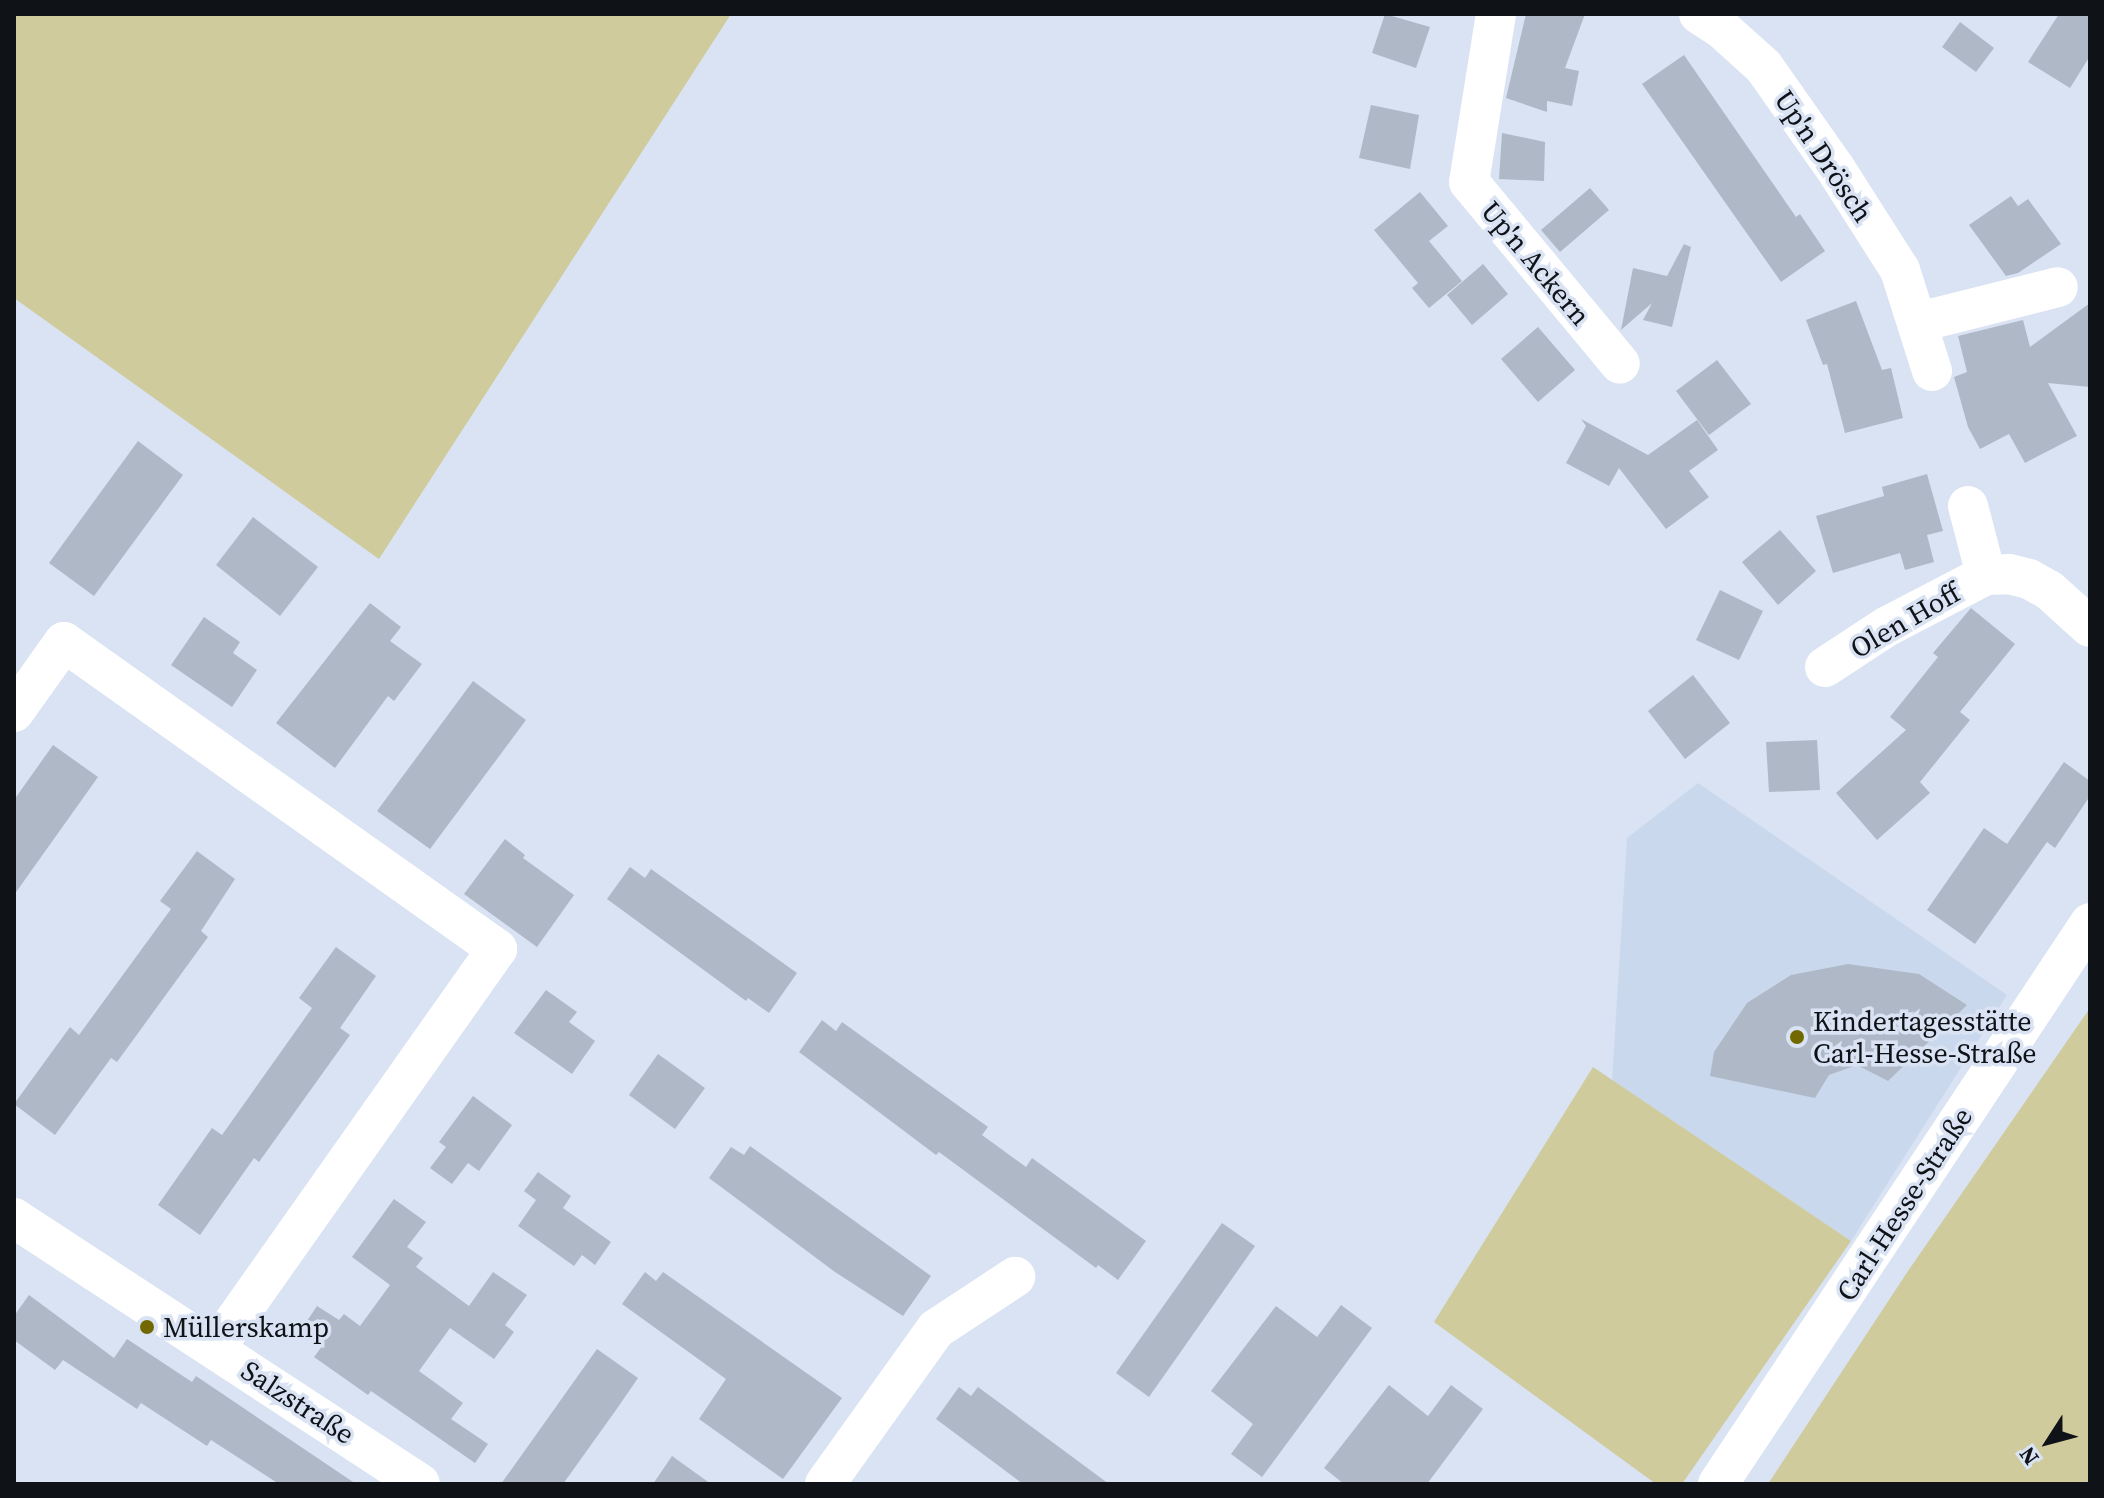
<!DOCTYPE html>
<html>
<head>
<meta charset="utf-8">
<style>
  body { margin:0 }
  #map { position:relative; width:2104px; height:1498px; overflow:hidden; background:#d9e3f3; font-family:"Source Serif 4",serif }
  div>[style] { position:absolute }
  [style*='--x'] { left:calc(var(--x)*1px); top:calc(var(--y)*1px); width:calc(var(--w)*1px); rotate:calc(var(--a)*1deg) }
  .built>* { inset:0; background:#cad8ee }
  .green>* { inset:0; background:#cfcb9c }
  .building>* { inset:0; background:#afb8c7 }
  .minor>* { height:40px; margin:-20px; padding:0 20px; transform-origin:20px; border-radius:20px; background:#fff }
  .dots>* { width:22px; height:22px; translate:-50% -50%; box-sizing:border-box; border:4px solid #d9e3f3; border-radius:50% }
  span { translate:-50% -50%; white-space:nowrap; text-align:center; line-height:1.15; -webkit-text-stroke:7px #d9e3f3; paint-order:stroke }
  .street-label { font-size:28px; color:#0f1217 }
  .poi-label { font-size:28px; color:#0f1217 }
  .left { translate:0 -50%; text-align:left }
  .frame { position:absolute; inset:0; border:16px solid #0f1217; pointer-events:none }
  .north { position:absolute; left:2008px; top:1402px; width:80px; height:80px; -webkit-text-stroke:6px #d9e3f3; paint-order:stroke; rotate:234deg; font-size:22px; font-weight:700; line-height:32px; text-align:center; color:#0f1217 }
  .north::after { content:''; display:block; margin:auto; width:28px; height:36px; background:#0f1217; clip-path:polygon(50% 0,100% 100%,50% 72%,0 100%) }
</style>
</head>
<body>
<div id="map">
  <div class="built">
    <div style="clip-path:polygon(1698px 783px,2007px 995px,1851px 1241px,1612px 1080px,1627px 838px)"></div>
  </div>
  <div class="green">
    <div style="clip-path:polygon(14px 14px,731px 14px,379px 559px,14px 298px)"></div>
    <div style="clip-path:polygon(2090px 1008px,2090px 1484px,1768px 1484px,1908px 1271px)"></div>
    <div style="clip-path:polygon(1593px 1067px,1851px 1241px,1682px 1484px,1656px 1484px,1434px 1322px)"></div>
  </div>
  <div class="building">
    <div style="clip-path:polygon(1385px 14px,1430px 27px,1416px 68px,1372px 53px)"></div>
    <div style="clip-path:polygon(1526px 14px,1585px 14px,1565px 68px,1579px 71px,1572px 106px,1547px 101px,1547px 112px,1506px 98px)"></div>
    <div style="clip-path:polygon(2059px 14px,2090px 14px,2090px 56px,2070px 88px,2028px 62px)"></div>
    <div style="clip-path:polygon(1960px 22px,1994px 48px,1976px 72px,1942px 47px)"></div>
    <div style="clip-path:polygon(1684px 55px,1796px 217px,1800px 214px,1825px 251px,1781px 282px,1642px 84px)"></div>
    <div style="clip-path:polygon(1371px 105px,1419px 115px,1410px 169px,1359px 158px)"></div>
    <div style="clip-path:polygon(1502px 133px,1545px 142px,1544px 181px,1499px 179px)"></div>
    <div style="clip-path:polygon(1590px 188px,1609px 210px,1560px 252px,1541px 230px)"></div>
    <div style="clip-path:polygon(1420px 192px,1448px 226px,1429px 241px,1462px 281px,1429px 308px,1412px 288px,1418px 283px,1374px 230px)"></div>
    <div style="clip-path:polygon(2011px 196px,2018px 206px,2028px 199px,2061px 244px,2018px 273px,2006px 276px,1969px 225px)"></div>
    <div style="clip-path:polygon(1684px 244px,1691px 247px,1672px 327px,1643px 320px,1652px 303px,1621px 330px,1633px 268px,1667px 276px)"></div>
    <div style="clip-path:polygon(1483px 264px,1508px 294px,1472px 325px,1447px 295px)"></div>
    <div style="clip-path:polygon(1856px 301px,1882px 370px,1891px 368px,1903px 418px,1845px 433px,1827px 364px,1823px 365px,1806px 320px)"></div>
    <div style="clip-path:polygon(2090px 303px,2090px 387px,2048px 383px,2077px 436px,2025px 463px,2009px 434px,1980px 449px,1968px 427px,1954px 377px,1967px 372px,1958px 336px,2023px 320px,2030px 347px)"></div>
    <div style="clip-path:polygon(1538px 327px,1575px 370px,1538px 402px,1501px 359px)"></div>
    <div style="clip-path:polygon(1717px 360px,1751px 404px,1709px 435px,1676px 391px)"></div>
    <div style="clip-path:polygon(1581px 419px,1648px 455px,1697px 420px,1718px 450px,1689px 471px,1709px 497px,1666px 529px,1619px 468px,1609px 486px,1566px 463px,1586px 426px)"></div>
    <div style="clip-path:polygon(138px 441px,183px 475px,94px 596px,49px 563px)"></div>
    <div style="clip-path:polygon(1927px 474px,1943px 531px,1927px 535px,1934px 562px,1905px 570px,1900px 553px,1833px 573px,1816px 516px,1884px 496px,1882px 487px)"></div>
    <div style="clip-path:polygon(253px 517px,318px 567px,280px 616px,216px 565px)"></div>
    <div style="clip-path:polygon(1780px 530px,1816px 571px,1778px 605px,1742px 562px)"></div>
    <div style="clip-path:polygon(1720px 590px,1763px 611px,1739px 660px,1696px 640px)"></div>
    <div style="clip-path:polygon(370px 603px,401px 627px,390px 641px,422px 664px,394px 701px,388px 696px,335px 768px,276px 723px)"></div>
    <div style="clip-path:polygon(1971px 608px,2015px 644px,1960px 712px,1970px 720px,1920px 782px,1930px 793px,1877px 840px,1836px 793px,1906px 730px,1890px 717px,1938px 657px,1933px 653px)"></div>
    <div style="clip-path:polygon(204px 617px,240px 642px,233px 653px,257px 670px,232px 707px,171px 665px)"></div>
    <div style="clip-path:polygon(1693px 675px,1730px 723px,1685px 759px,1648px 711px)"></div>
    <div style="clip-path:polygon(473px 681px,526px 720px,430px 849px,377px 811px)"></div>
    <div style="clip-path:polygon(1817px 740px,1820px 790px,1769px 792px,1766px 742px)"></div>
    <div style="clip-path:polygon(53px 745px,98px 777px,14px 895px,14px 800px)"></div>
    <div style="clip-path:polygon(2064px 762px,2090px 781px,2090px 796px,2055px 848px,2047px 842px,1975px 944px,1927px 910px,1984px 828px,2007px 844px)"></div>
    <div style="clip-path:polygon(505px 839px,525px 855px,523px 858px,574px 895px,537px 947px,464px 894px)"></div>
    <div style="clip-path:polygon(197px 851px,235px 879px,201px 931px,208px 937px,117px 1062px,111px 1058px,55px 1135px,14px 1104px,70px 1027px,79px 1035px,171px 909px,160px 901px)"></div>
    <div style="clip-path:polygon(630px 867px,645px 878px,651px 869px,797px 973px,769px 1013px,748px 998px,746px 1001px,607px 899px)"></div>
    <div style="clip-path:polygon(336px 947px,376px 976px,340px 1028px,350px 1035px,259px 1162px,254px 1158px,200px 1235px,158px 1205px,212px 1128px,222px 1135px,312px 1008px,299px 998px)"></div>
    <div style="clip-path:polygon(1848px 964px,1919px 974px,1967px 1005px,1888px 1081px,1857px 1065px,1829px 1075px,1815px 1098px,1710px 1076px,1714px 1052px,1747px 1003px,1791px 975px)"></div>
    <div style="clip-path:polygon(546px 990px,577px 1012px,569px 1022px,595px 1041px,572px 1074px,514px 1033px)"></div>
    <div style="clip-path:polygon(822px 1020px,836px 1031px,842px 1022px,988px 1127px,982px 1135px,1026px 1167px,1032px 1158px,1146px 1241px,1118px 1280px,1098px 1265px,1096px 1268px,939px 1152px,936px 1155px,799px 1052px)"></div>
    <div style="clip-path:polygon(658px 1054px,705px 1088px,675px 1129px,629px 1095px)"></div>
    <div style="clip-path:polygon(473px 1096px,512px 1125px,479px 1171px,468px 1163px,452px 1184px,430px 1168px,446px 1147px,439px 1142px)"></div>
    <div style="clip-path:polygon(750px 1146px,931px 1276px,903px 1316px,835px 1272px,709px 1178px,731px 1147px,744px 1155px)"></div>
    <div style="clip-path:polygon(538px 1172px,571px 1196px,563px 1208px,611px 1242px,595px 1265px,582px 1255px,574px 1266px,518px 1226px,536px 1200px,524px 1191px)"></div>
    <div style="clip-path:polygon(394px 1199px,426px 1222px,407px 1247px,423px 1258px,416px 1267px,469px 1306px,493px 1272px,527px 1295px,505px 1325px,514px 1332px,494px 1359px,450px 1328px,419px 1371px,463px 1403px,451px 1419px,488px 1444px,475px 1463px,371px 1391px,368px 1395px,314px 1357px,323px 1345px,301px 1330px,317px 1306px,339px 1320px,344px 1314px,360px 1326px,390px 1285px,352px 1257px)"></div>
    <div style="clip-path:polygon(1222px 1223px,1255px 1246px,1149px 1397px,1116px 1373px)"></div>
    <div style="clip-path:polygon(645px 1272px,656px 1281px,663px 1272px,842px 1398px,783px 1479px,699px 1419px,726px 1379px,622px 1304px)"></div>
    <div style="clip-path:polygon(29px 1295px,114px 1358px,127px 1339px,192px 1382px,196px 1376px,356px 1484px,279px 1484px,211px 1440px,207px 1446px,141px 1403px,137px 1409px,63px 1360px,55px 1370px,14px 1340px,14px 1316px)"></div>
    <div style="clip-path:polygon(1341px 1305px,1372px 1328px,1262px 1477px,1231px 1454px,1253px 1424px,1211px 1391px,1276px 1306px,1317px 1337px)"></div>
    <div style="clip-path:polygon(597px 1349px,638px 1378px,616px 1410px,563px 1484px,501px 1484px)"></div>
    <div style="clip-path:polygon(1389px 1385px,1428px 1416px,1451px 1385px,1483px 1409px,1427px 1484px,1344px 1484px,1324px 1468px)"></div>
    <div style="clip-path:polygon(959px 1387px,971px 1396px,978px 1387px,1109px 1484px,1023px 1484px,936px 1419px)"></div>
    <div style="clip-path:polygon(672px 1456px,711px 1484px,653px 1484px)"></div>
  </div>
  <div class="minor">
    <div style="--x:1496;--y:14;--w:170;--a:99.1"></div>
    <div style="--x:1469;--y:182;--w:236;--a:50.3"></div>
    <div style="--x:1699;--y:14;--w:27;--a:33"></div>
    <div style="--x:1722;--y:29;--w:57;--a:42.1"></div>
    <div style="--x:1764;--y:67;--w:123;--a:54.9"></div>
    <div style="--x:1835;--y:168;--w:121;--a:57.5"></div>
    <div style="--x:1900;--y:270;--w:106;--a:72.4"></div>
    <div style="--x:1919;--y:322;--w:143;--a:-14.1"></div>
    <div style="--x:1968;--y:506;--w:71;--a:75.4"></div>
    <div style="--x:1825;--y:667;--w:73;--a:-33.3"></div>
    <div style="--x:1886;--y:627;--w:113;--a:-27.5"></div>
    <div style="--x:1986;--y:575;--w:23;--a:-2"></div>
    <div style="--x:2009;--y:574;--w:21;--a:14"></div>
    <div style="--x:2029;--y:579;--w:23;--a:29"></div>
    <div style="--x:2049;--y:590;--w:55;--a:42.1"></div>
    <div style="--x:14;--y:712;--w:86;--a:-54.5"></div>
    <div style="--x:64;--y:642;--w:531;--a:35.34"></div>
    <div style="--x:497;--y:949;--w:488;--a:125.2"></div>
    <div style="--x:14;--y:1218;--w:485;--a:33.2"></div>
    <div style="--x:825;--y:1484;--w:191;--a:-54.4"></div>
    <div style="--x:936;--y:1329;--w:95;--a:-33.4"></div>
    <div style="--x:1718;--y:1484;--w:673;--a:-56.45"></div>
  </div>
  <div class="dots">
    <div style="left:1797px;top:1037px;background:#716900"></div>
    <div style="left:147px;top:1327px;background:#716900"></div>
  </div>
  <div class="street-label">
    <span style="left:1824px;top:156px;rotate:56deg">Up'n Drösch</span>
    <span style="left:1536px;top:263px;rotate:50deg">Up'n Ackern</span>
    <span style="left:1905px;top:620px;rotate:-30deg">Olen Hoff</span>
    <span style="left:1904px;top:1204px;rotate:-57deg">Carl-Hesse-Straße</span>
    <span style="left:298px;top:1402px;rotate:33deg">Salzstraße</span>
  </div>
  <div class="poi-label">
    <span class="left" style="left:1813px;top:1037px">Kindertagesstätte<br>Carl-Hesse-Straße</span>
    <span class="left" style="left:163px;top:1327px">Müllerskamp</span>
  </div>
  <div class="frame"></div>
  <div class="north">N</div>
</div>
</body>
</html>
